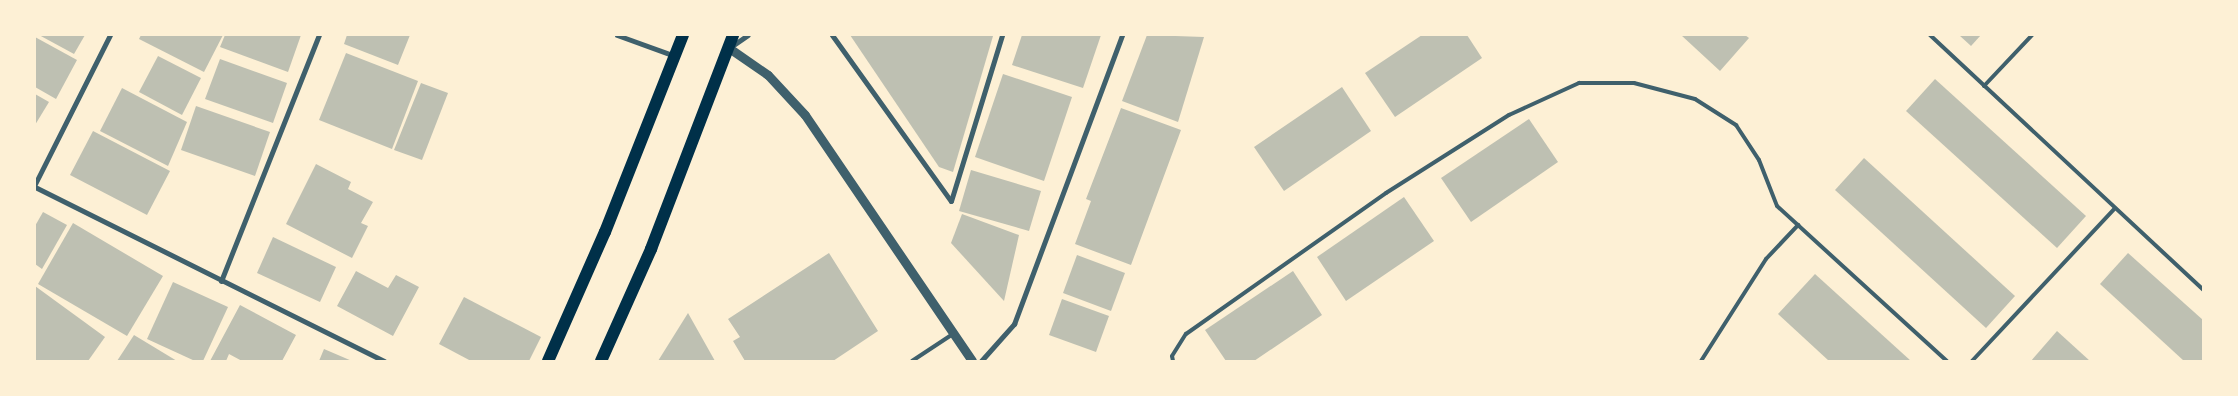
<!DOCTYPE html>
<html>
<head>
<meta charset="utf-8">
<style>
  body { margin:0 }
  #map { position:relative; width:2238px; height:396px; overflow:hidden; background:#fdf0d5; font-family:Commissioner,sans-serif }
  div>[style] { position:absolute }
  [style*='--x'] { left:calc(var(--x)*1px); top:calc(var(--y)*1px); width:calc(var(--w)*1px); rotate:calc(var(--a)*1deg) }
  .building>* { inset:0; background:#bec0b2 }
  .service>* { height:4px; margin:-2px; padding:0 2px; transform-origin:2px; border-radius:2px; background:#3f606c }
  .minor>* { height:5px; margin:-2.5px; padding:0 2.5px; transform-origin:2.5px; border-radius:2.5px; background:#3f606c }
  .tertiary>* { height:9px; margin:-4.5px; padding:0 4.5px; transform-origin:4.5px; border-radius:4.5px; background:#3f606c }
  .primary>* { height:12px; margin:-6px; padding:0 6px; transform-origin:6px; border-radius:6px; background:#003049 }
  span { translate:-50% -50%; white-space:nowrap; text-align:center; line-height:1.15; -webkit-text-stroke:4px #fdf0d5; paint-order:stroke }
  .frame { position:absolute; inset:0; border:36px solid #fdf0d5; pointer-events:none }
</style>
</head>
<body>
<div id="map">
  <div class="building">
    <div style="clip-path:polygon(39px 35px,85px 35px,74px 54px)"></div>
    <div style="clip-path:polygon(141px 35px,223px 35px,204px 72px,139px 39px)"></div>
    <div style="clip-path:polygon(225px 35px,301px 35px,288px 72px,220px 47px)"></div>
    <div style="clip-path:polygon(347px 35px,410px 35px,398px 65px,344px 44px)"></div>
    <div style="clip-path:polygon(850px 35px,993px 36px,953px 172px,939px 167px)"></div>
    <div style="clip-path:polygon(1022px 35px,1101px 35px,1083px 88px,1012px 65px)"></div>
    <div style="clip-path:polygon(1147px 35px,1204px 37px,1178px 122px,1122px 101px)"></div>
    <div style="clip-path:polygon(1422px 35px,1467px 35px,1482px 58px,1395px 117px,1365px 73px)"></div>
    <div style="clip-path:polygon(1681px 35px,1745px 35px,1749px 38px,1720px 71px)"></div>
    <div style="clip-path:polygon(1959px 35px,1981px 35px,1971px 46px)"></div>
    <div style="clip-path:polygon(35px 37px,77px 60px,56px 99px,35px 87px)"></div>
    <div style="clip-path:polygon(346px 53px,418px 81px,392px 149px,319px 120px)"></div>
    <div style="clip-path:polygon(158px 56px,201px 78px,182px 115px,139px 92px)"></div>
    <div style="clip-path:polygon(220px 59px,287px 83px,273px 123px,205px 99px)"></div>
    <div style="clip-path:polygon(1003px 74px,1072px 97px,1044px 181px,975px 157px)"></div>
    <div style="clip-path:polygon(1935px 79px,2086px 216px,2057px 248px,1906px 111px)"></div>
    <div style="clip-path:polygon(421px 83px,448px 93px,422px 160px,394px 150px)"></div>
    <div style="clip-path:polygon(1342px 87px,1371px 131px,1284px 191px,1254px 147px)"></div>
    <div style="clip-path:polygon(122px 88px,187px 122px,168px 166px,100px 131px)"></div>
    <div style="clip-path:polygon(35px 94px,49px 102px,35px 125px)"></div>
    <div style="clip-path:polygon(196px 106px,270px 132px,255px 176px,181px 150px)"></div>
    <div style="clip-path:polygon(1121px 108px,1181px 130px,1131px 265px,1075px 244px,1091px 201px,1086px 199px)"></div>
    <div style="clip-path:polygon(1529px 119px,1558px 162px,1471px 222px,1441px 178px)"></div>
    <div style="clip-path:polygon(93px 131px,170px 171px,147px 215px,70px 175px)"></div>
    <div style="clip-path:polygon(1864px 158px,2015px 296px,1986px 328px,1835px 190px)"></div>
    <div style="clip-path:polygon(316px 164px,351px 182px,348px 189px,373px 202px,361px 223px,368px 226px,352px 258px,286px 224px)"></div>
    <div style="clip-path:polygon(971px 170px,1041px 191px,1029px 231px,959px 211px)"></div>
    <div style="clip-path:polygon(1404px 197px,1434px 241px,1346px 301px,1317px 257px)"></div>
    <div style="clip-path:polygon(43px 212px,67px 225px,42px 269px,35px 264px,35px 226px)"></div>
    <div style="clip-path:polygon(962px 214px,1019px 235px,1004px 301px,951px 243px)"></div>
    <div style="clip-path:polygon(73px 223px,163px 276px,127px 336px,38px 284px)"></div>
    <div style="clip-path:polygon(273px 237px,336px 267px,320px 302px,257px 273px)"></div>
    <div style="clip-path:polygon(829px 253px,878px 331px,833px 361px,745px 361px,733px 341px,740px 337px,728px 319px)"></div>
    <div style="clip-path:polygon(2128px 253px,2203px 320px,2203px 361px,2184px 361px,2100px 284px)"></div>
    <div style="clip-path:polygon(1077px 255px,1125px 273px,1111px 311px,1063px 293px)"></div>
    <div style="clip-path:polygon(356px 271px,388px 288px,396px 275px,419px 287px,393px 336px,337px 306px)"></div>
    <div style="clip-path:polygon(1293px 271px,1322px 315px,1254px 361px,1226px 361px,1205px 330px)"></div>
    <div style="clip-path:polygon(1815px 274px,1911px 361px,1829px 361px,1778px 314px)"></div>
    <div style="clip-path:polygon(173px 282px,228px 307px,203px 361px,195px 361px,147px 339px)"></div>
    <div style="clip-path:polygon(35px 286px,105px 337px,88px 361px,35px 361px)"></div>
    <div style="clip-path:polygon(464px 297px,541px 337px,529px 361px,471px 361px,439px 344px)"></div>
    <div style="clip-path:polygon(1062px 299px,1109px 316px,1096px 352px,1049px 335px)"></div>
    <div style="clip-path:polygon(240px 305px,296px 335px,282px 361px,242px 361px,229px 354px,226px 361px,210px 361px)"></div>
    <div style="clip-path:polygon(688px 313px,715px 361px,658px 361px)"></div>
    <div style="clip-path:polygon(2057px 331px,2090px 361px,2031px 361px)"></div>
    <div style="clip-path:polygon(134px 335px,177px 361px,117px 361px)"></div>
    <div style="clip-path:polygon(324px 349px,352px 361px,319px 361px)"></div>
  </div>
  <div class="service">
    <div style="--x:1930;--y:35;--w:374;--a:43"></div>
    <div style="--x:1984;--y:86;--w:70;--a:-46.7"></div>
    <div style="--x:912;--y:361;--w:49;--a:-33.4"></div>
    <div style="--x:1173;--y:361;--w:5;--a:-101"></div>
    <div style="--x:1172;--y:356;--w:26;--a:-58"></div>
    <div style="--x:1186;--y:334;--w:245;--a:-35.2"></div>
    <div style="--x:1386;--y:193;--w:146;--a:-32.4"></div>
    <div style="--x:1509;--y:115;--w:77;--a:-24.6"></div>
    <div style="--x:1579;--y:83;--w:55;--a:0"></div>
    <div style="--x:1634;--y:83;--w:63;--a:14.7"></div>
    <div style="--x:1695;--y:99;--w:49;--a:32.4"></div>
    <div style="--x:1736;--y:125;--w:42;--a:56.7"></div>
    <div style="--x:1759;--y:160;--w:49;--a:68.6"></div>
    <div style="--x:1777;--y:206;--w:230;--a:42.4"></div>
    <div style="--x:1701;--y:361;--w:121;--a:-57.5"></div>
    <div style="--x:1766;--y:259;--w:47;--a:-46.7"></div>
    <div style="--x:1972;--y:361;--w:209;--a:-46.9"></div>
  </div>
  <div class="minor">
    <div style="--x:617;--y:35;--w:62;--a:19.9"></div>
    <div style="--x:832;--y:35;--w:204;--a:54.4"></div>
    <div style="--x:951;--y:201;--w:174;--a:-72.9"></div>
    <div style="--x:732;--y:46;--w:19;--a:-35"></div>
    <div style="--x:35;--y:184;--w:167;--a:-63.3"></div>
    <div style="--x:35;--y:187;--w:390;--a:26.5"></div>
    <div style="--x:221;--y:281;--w:265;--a:-68.3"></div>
    <div style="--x:981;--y:361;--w:50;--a:-48.3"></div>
    <div style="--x:1014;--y:324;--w:309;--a:-69.5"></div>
  </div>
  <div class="tertiary">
    <div style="--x:729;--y:48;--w:47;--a:34.7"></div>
    <div style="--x:768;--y:75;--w:54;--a:47.2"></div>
    <div style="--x:805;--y:115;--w:297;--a:55.8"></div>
  </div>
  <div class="primary">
    <div style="--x:548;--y:361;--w:141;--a:-66.2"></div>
    <div style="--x:605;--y:232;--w:212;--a:-68.4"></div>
    <div style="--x:601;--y:361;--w:123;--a:-65.9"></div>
    <div style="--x:651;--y:249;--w:229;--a:-69"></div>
  </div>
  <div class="frame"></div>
</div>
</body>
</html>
